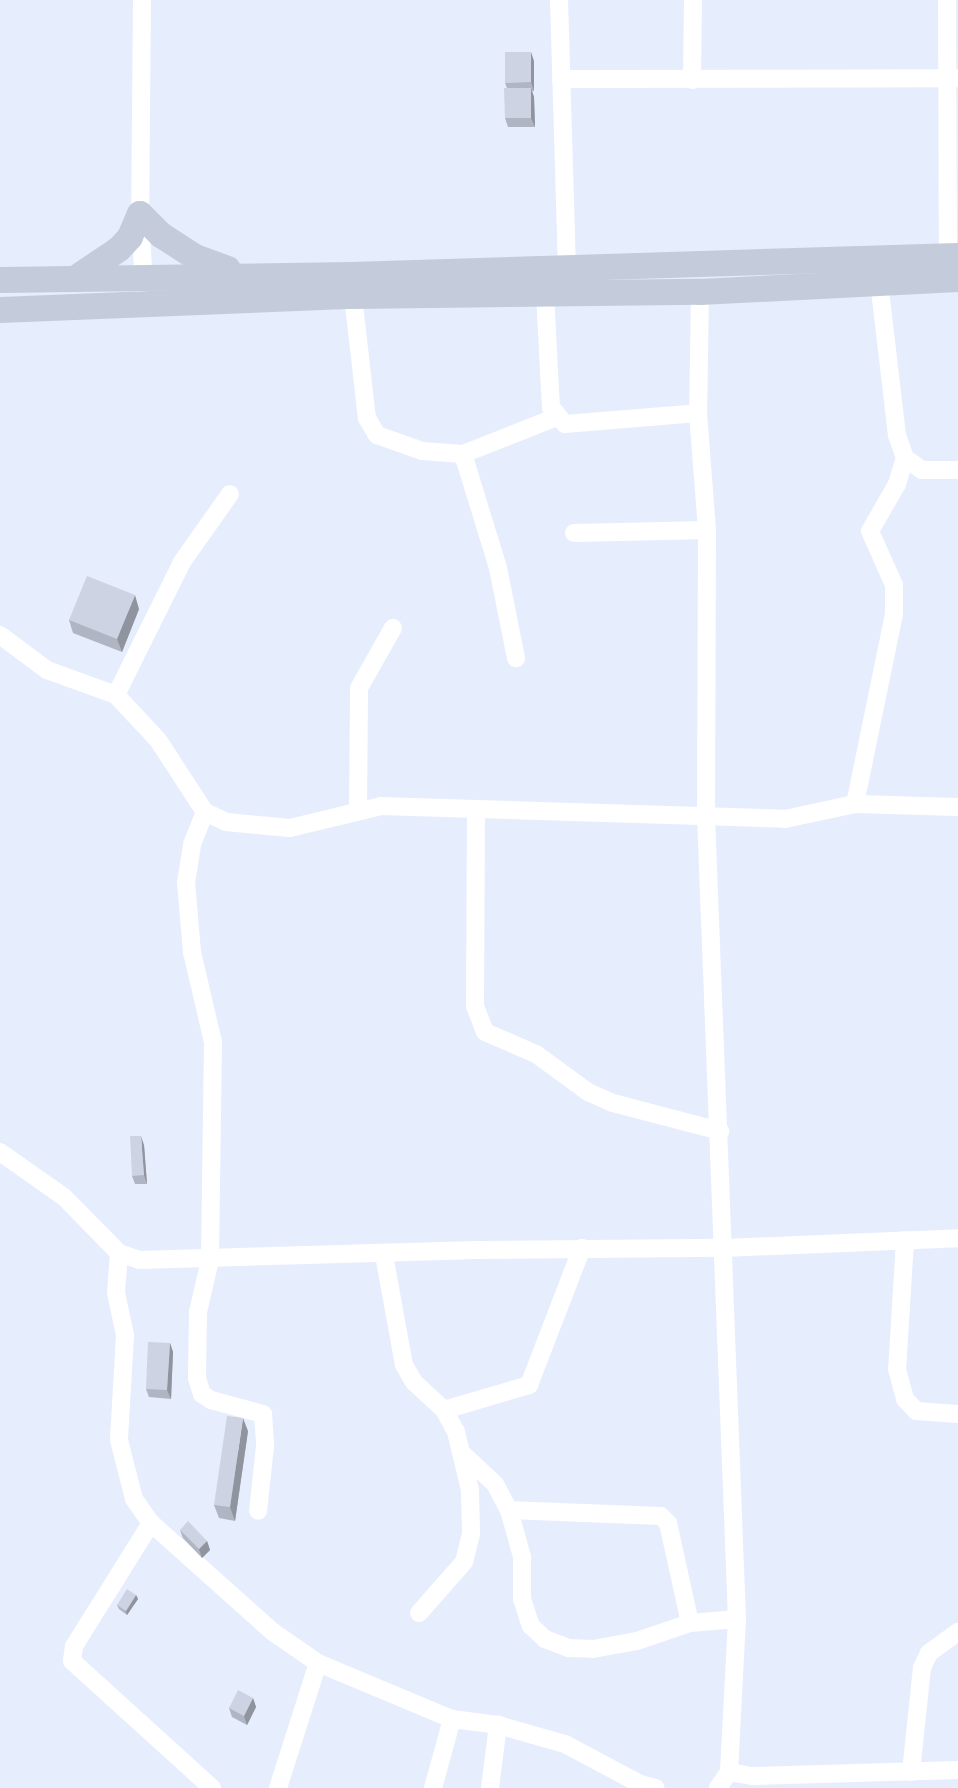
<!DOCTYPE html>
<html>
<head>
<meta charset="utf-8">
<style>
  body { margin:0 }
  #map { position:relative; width:958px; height:1788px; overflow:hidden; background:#e6edfd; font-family:Jost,sans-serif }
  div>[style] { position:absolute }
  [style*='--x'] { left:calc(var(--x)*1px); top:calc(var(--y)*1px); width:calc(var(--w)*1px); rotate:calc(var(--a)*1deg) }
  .street>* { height:18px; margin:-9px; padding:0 9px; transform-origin:9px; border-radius:9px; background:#fff }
  .primary>* { height:26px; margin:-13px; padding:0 13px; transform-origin:13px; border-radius:13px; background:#c4cbdb }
  .wall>* { inset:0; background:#b0b5c3 }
  .shaded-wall>* { inset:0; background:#90949f }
  .building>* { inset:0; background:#cdd3e3 }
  span { translate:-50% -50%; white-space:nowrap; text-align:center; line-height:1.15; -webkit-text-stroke:7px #fff; paint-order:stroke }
</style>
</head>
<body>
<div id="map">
  <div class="street">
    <div style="--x:142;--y:0;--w:214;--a:90.5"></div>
    <div style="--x:140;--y:214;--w:73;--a:86.9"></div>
    <div style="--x:559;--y:0;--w:266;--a:88.3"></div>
    <div style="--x:947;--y:0;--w:256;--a:89.8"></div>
    <div style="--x:561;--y:79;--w:397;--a:-0.1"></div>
    <div style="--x:692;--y:80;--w:80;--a:-89.3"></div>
    <div style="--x:879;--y:282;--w:154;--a:83.3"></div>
    <div style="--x:897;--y:435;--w:24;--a:71"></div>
    <div style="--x:905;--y:458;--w:21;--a:35"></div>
    <div style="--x:922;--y:470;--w:36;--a:0"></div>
    <div style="--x:700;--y:292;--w:121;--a:90.9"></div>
    <div style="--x:698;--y:413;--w:117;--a:85.6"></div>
    <div style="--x:707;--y:530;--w:286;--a:90.2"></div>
    <div style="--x:706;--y:816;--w:804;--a:87.79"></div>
    <div style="--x:737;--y:1619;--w:153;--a:93"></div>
    <div style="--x:729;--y:1772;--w:19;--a:125"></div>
    <div style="--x:545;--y:294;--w:113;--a:87"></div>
    <div style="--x:551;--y:407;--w:22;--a:51"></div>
    <div style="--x:565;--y:424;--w:133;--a:-4.7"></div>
    <div style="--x:353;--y:296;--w:123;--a:83.5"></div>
    <div style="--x:367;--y:418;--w:20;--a:60"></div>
    <div style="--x:377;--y:435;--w:48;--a:19.6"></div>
    <div style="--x:422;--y:451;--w:41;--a:4.2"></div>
    <div style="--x:463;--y:454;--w:101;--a:-21.5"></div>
    <div style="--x:463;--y:454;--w:119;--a:72.9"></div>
    <div style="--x:498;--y:568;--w:92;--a:78.7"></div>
    <div style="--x:574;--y:533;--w:133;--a:-1.3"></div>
    <div style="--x:0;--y:635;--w:59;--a:36.7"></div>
    <div style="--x:47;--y:670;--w:73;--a:19.9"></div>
    <div style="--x:116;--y:695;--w:62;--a:47"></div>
    <div style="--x:158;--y:740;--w:86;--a:56.9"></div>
    <div style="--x:205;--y:812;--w:23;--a:25"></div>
    <div style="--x:226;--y:822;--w:64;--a:5.4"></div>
    <div style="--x:290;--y:828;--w:94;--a:-13.6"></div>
    <div style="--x:381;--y:806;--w:404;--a:1.8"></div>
    <div style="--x:785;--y:819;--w:72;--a:-12.1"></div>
    <div style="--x:855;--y:804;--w:103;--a:1.7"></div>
    <div style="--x:116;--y:695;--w:148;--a:-63.6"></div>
    <div style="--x:182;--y:562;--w:83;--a:-54.8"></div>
    <div style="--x:855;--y:804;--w:194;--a:-78.4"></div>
    <div style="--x:894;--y:614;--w:29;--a:-90"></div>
    <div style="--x:894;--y:585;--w:59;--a:-114"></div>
    <div style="--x:870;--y:531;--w:54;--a:-60.1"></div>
    <div style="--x:897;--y:484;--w:27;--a:-73"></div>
    <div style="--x:358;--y:808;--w:120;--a:-89.5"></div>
    <div style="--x:359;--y:688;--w:69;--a:-60.5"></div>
    <div style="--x:476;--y:811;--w:195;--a:90.3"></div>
    <div style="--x:475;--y:1006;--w:28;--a:69"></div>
    <div style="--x:485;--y:1032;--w:56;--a:23.3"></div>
    <div style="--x:536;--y:1054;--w:64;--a:36.2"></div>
    <div style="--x:588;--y:1092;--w:27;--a:24"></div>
    <div style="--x:613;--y:1103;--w:111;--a:14.7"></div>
    <div style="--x:205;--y:812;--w:35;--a:112"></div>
    <div style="--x:192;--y:845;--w:37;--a:99"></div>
    <div style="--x:186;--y:882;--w:70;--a:85.1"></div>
    <div style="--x:192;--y:952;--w:92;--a:76.9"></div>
    <div style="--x:213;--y:1042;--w:218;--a:90.8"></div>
    <div style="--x:210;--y:1260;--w:53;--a:103"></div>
    <div style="--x:198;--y:1312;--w:66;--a:90.9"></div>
    <div style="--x:197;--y:1378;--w:17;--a:73"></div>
    <div style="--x:202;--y:1394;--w:11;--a:34"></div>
    <div style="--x:211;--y:1400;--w:54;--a:15.1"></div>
    <div style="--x:263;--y:1414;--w:32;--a:86"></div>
    <div style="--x:265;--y:1446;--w:65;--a:96.1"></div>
    <div style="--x:0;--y:1152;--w:78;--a:35.1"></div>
    <div style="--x:64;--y:1197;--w:78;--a:45.5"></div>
    <div style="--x:119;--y:1253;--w:21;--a:19"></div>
    <div style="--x:139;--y:1260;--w:338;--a:-1.7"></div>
    <div style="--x:477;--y:1250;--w:247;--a:-0.5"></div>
    <div style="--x:724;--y:1248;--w:234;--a:-2.4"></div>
    <div style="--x:905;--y:1240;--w:129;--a:93.5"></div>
    <div style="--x:897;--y:1369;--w:31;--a:75"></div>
    <div style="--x:905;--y:1399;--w:16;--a:47"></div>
    <div style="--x:916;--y:1411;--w:42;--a:4.1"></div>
    <div style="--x:119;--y:1253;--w:40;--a:94.3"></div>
    <div style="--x:116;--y:1293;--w:43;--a:77.9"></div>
    <div style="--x:125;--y:1335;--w:105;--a:93.3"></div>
    <div style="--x:119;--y:1440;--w:61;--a:75.7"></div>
    <div style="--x:134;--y:1499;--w:29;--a:55"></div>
    <div style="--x:151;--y:1523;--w:164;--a:41.8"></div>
    <div style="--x:273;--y:1632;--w:55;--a:34.6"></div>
    <div style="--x:318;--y:1663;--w:145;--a:22.7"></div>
    <div style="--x:452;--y:1719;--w:46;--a:7.4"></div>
    <div style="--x:498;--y:1725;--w:70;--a:15.8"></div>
    <div style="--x:565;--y:1744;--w:85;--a:28.1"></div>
    <div style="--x:640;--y:1784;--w:16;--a:14"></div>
    <div style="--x:384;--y:1255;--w:112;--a:79.7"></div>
    <div style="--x:404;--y:1365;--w:20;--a:60"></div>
    <div style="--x:414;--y:1382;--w:41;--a:43"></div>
    <div style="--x:444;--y:1410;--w:25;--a:61"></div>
    <div style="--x:456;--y:1432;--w:60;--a:76.4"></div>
    <div style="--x:470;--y:1490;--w:44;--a:88.7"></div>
    <div style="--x:471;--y:1534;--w:29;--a:104"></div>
    <div style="--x:464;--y:1562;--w:68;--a:131.4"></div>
    <div style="--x:444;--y:1410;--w:89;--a:-16.4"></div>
    <div style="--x:529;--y:1385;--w:147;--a:-68.9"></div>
    <div style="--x:464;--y:1455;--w:42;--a:43.1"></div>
    <div style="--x:495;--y:1484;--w:30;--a:62"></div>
    <div style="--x:509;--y:1510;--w:49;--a:74.5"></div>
    <div style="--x:522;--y:1557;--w:42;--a:90"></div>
    <div style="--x:522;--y:1599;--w:28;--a:72"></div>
    <div style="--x:531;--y:1626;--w:19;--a:43"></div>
    <div style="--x:545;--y:1639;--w:25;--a:21"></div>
    <div style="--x:568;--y:1648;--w:25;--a:2"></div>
    <div style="--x:593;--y:1649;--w:45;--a:-10.3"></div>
    <div style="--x:637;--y:1641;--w:56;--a:-18.8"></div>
    <div style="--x:690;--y:1623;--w:47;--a:-4.9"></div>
    <div style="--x:509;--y:1510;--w:152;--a:2.3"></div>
    <div style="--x:661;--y:1516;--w:10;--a:45"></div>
    <div style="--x:668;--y:1523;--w:102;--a:77.6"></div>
    <div style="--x:151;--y:1523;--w:145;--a:122"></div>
    <div style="--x:74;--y:1646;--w:15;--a:98"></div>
    <div style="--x:72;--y:1661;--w:189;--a:42.2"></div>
    <div style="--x:729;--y:1772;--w:23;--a:10"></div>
    <div style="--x:752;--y:1776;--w:206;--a:-1.7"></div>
    <div style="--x:911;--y:1772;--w:105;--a:-84"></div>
    <div style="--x:922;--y:1668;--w:17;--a:-65"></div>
    <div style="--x:929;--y:1653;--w:36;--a:-36"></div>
    <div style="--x:278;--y:1788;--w:131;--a:-72.3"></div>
    <div style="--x:433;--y:1788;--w:72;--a:-74.6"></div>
    <div style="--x:490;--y:1788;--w:64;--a:-82.8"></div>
  </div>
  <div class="primary">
    <div style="--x:79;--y:276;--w:48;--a:-34"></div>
    <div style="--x:119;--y:249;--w:16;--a:-47"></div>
    <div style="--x:130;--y:237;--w:25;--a:-67"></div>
    <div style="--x:140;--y:214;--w:30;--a:45"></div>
    <div style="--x:161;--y:235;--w:40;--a:32.9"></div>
    <div style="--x:195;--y:257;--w:35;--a:20"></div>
    <div style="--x:0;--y:280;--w:352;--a:-0.8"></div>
    <div style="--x:352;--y:275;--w:606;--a:-1.8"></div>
    <div style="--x:0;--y:310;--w:353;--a:-2.3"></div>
    <div style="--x:353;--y:296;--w:347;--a:-0.7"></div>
    <div style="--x:700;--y:292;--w:258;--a:-2.9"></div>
  </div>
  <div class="wall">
    <div style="clip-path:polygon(534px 61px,534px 91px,532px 91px,534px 97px,535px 127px,508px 127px,505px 118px,507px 88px,505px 83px)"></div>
    <div style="clip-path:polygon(139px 609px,122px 652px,73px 633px,69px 620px)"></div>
    <div style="clip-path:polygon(144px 1145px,147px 1184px,135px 1184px,132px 1176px)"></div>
    <div style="clip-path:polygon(170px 1343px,173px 1352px,171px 1399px,149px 1397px,146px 1389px)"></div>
    <div style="clip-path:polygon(248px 1431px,235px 1521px,219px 1518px,214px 1505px)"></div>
    <div style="clip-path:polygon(180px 1530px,207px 1541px,210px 1550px,202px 1558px,183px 1538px)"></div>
    <div style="clip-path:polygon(136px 1595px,138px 1599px,127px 1615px,119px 1609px,117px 1605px)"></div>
    <div style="clip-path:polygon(253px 1698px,256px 1707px,247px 1725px,232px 1717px,229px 1708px)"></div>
  </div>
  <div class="shaded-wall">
    <div style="clip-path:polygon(531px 52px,534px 61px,534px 91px,531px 82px)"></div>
    <div style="clip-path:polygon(531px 88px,534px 97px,535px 127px,531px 118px)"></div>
    <div style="clip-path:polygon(135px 595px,139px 609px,122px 652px,117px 639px)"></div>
    <div style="clip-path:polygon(141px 1136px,144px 1145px,147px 1184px,144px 1175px)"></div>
    <div style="clip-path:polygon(170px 1343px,173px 1352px,171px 1399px,167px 1390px)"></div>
    <div style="clip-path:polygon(243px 1418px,248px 1431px,235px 1521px,230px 1507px)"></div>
    <div style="clip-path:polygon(207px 1541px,210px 1550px,202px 1558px,199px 1549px)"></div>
    <div style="clip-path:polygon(136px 1595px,138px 1599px,127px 1615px,126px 1611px)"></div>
    <div style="clip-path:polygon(253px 1698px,256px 1707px,247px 1725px,244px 1716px)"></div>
  </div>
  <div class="building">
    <div style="clip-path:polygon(505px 52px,531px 52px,531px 82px,505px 83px)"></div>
    <div style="clip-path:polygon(504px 88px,531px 88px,531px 118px,505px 118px)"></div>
    <div style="clip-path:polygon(87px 576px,135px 595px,117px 639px,69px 620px)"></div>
    <div style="clip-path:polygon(130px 1136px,141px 1136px,144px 1175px,132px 1176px)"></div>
    <div style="clip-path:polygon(148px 1342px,170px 1343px,167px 1390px,146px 1389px)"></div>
    <div style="clip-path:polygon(227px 1416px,243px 1418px,230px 1507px,214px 1505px)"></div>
    <div style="clip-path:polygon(188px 1521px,207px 1541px,199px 1549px,180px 1530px)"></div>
    <div style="clip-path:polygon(127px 1589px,136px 1595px,126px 1611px,117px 1605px)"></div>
    <div style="clip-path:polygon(238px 1690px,253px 1698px,244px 1716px,229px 1708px)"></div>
  </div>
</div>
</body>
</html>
